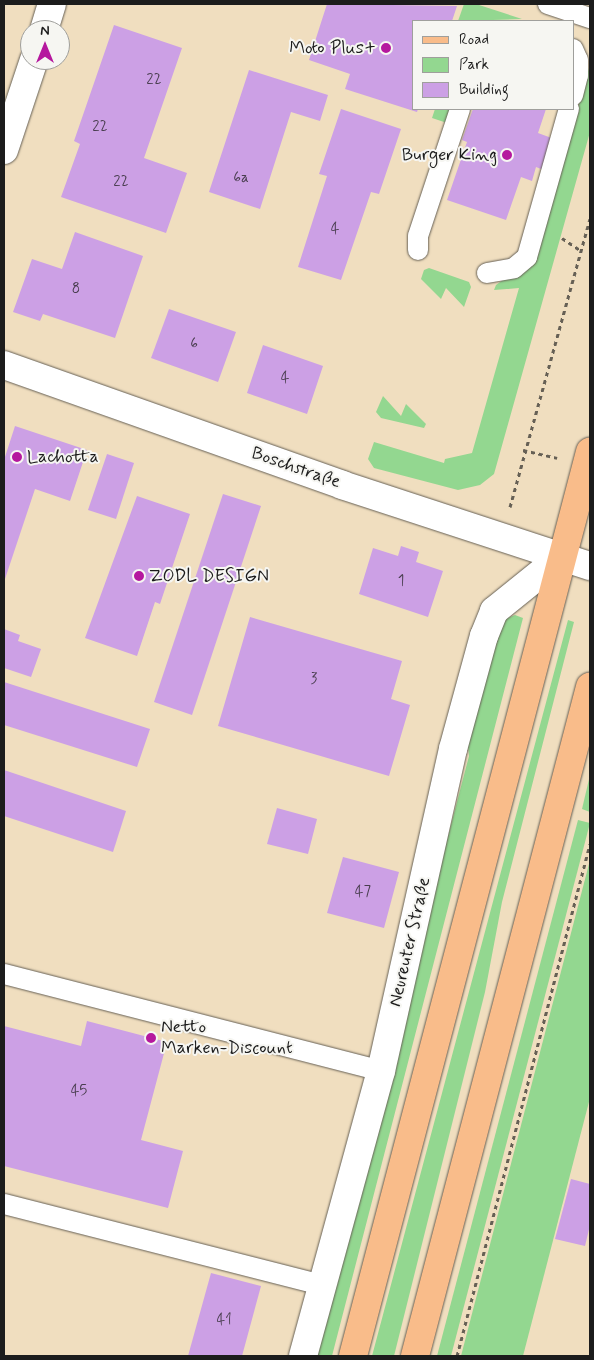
<!DOCTYPE html>
<html>
<head>
<meta charset="utf-8">
<style>
  body { margin:0 }
  #map { position:relative; width:594px; height:1360px; overflow:hidden; background:#f0debf; font-family:Mynerve,sans-serif }
  div>[style] { position:absolute }
  [style*='--x'] { left:calc(var(--x)*1px); top:calc(var(--y)*1px); width:calc(var(--w)*1px); rotate:calc(var(--a)*1deg) }
  .green>* { inset:0; background:#93d790 }
  .building>* { inset:0; background:#cca0e5 }
  .path>* { height:3px; margin-top:-1.5px; transform-origin:0; background:repeating-linear-gradient(90deg,#666055 0 4px,transparent 0 8px) }
  .roads { filter:drop-shadow(0 0 1px #666055) drop-shadow(0 0 1px #666055) }
  .service>* { height:20px; margin:-10px; padding:0 10px; transform-origin:10px; border-radius:10px; background:#fff }
  .minor>* { height:28px; margin:-14px; padding:0 14px; transform-origin:14px; border-radius:14px; background:#fff }
  .primary>* { height:28px; margin:-14px; padding:0 14px; transform-origin:14px; border-radius:14px; background:#f9bc8a }
  .dots>* { width:14px; height:14px; translate:-50% -50%; box-sizing:border-box; border:2px solid #f6f6f2; border-radius:50% }
  span { translate:-50% -50%; white-space:nowrap; text-align:center; line-height:1.15; -webkit-text-stroke:4px #f6f6f2; paint-order:stroke }
  .number-label { font-size:15px; color:#483d4e }
  .number-label span { -webkit-text-stroke-width:0 }
  .poi-label { font-size:18px; color:#1c1c1c }
  .right { translate:-100% -50%; text-align:right }
  .left { translate:0 -50%; text-align:left }
  .street-label { font-size:18px; color:#1c1c1c }
  .frame { position:absolute; inset:0; border:5px solid #1c1c1c; pointer-events:none }
  .legend { position:absolute; left:412px; top:20px; width:162px; height:90px; box-sizing:border-box; background:#f6f6f2; border:1px solid #9f9f9c; margin:0; padding:6px 9px; list-style:none; font-size:15px; color:#1c1c1c }
  .legend li { display:flex; align-items:center; gap:10px; height:25px }
  .legend b { width:25px; border:1px solid #9f9f9c }
  .north { position:absolute; left:20px; top:20px; width:50px; height:50px; box-sizing:border-box; background:#f6f6f2; border:1px solid #9f9f9c; border-radius:50%; rotate:0deg; font-size:14px; font-weight:700; line-height:20px; text-align:center; color:#1c1c1c }
  .north::after { content:''; display:block; margin:auto; width:18px; height:22px; background:#b5179e; clip-path:polygon(50% 0,100% 100%,50% 72%,0 100%) }
</style>
</head>
<body>
<div id="map">
  <div class="green">
    <div style="clip-path:polygon(464px 4px,476px 4px,522px 19px,458px 21px)"></div>
    <div style="clip-path:polygon(590px 64px,590px 132px,494px 474px,480px 485px,458px 490px,374px 468px,368px 459px,374px 442px,444px 463px,445px 459px,472px 453px,519px 288px,494px 290px,496px 285px,538px 254px)"></div>
    <div style="clip-path:polygon(435px 109px,455px 109px,450px 124px,432px 118px)"></div>
    <div style="clip-path:polygon(429px 268px,469px 282px,471px 287px,464px 307px,446px 288px,441px 299px,421px 279px,424px 270px)"></div>
    <div style="clip-path:polygon(383px 396px,401px 416px,406px 404px,426px 424px,424px 428px,381px 418px,376px 412px)"></div>
    <div style="clip-path:polygon(515px 615px,523px 618px,332px 1356px,312px 1356px,469px 756px,468px 747px,499px 621px)"></div>
    <div style="clip-path:polygon(568px 620px,574px 622px,502px 902px,485px 992px,394px 1356px,372px 1356px)"></div>
    <div style="clip-path:polygon(590px 775px,590px 812px,582px 809px)"></div>
    <div style="clip-path:polygon(578px 820px,590px 823px,451px 1356px,437px 1356px)"></div>
    <div style="clip-path:polygon(590px 860px,590px 1098px,523px 1356px,461px 1356px)"></div>
  </div>
  <div class="building">
    <div style="clip-path:polygon(327px 4px,457px 6px,452px 21px,413px 21px,413px 109px,418px 109px,417px 112px,345px 89px,350px 74px,309px 60px)"></div>
    <div style="clip-path:polygon(114px 25px,182px 48px,144px 158px,187px 173px,166px 233px,61px 197px,80px 144px,74px 141px)"></div>
    <div style="clip-path:polygon(249px 70px,328px 95px,320px 121px,291px 112px,260px 209px,209px 192px)"></div>
    <div style="clip-path:polygon(341px 109px,401px 129px,379px 194px,371px 192px,341px 280px,298px 267px,327px 176px,319px 174px)"></div>
    <div style="clip-path:polygon(473px 109px,546px 109px,538px 133px,557px 140px,546px 171px,536px 167px,532px 181px,521px 177px,506px 220px,447px 200px,467px 142px,462px 140px)"></div>
    <div style="clip-path:polygon(75px 232px,143px 256px,115px 338px,43px 314px,40px 321px,13px 312px,32px 259px,62px 269px)"></div>
    <div style="clip-path:polygon(169px 309px,236px 332px,218px 382px,151px 358px)"></div>
    <div style="clip-path:polygon(263px 345px,323px 366px,307px 414px,247px 393px)"></div>
    <div style="clip-path:polygon(15px 426px,87px 450px,70px 501px,35px 489px,4px 582px,4px 460px)"></div>
    <div style="clip-path:polygon(107px 454px,134px 463px,116px 519px,88px 510px)"></div>
    <div style="clip-path:polygon(223px 494px,261px 506px,192px 715px,154px 702px)"></div>
    <div style="clip-path:polygon(137px 496px,190px 514px,160px 604px,155px 602px,137px 656px,85px 638px)"></div>
    <div style="clip-path:polygon(401px 546px,419px 552px,416px 562px,443px 571px,428px 617px,359px 594px,373px 548px,398px 556px)"></div>
    <div style="clip-path:polygon(250px 617px,402px 661px,391px 699px,410px 705px,389px 776px,218px 726px)"></div>
    <div style="clip-path:polygon(4px 629px,20px 635px,18px 641px,41px 649px,31px 677px,4px 668px)"></div>
    <div style="clip-path:polygon(4px 682px,150px 729px,137px 767px,4px 725px)"></div>
    <div style="clip-path:polygon(4px 770px,126px 811px,113px 852px,4px 816px)"></div>
    <div style="clip-path:polygon(277px 808px,317px 819px,308px 854px,267px 844px)"></div>
    <div style="clip-path:polygon(343px 857px,399px 872px,384px 928px,327px 913px)"></div>
    <div style="clip-path:polygon(87px 1021px,167px 1042px,141px 1140px,183px 1151px,168px 1208px,4px 1166px,4px 1026px,81px 1046px)"></div>
    <div style="clip-path:polygon(571px 1179px,590px 1184px,590px 1225px,585px 1246px,555px 1239px)"></div>
    <div style="clip-path:polygon(211px 1273px,261px 1286px,242px 1356px,188px 1356px)"></div>
  </div>
  <div class="path">
    <div style="--x:562;--y:238;--w:23;--a:34"></div>
    <div style="--x:523;--y:450;--w:35;--a:13"></div>
    <div style="--x:510;--y:507;--w:299;--a:-74.5"></div>
    <div style="--x:457;--y:1356;--w:529;--a:-75.44"></div>
  </div>
  <div class="roads">
    <div class="service">
      <div style="--x:548;--y:4;--w:44;--a:18.4"></div>
      <div style="--x:573;--y:49;--w:12;--a:66"></div>
      <div style="--x:578;--y:60;--w:15;--a:90"></div>
      <div style="--x:573;--y:73;--w:5;--a:22"></div>
      <div style="--x:578;--y:75;--w:21;--a:104"></div>
      <div style="--x:418;--y:250;--w:14;--a:-90"></div>
      <div style="--x:418;--y:236;--w:134;--a:-71.7"></div>
      <div style="--x:487;--y:273;--w:27;--a:-10"></div>
      <div style="--x:514;--y:268;--w:17;--a:-40"></div>
      <div style="--x:527;--y:257;--w:154;--a:-74.2"></div>
      <div style="--x:4;--y:974;--w:389;--a:14.4"></div>
      <div style="--x:4;--y:1204;--w:328;--a:14.3"></div>
    </div>
    <div class="minor">
      <div style="--x:44;--y:30;--w:27;--a:-73"></div>
      <div style="--x:4;--y:150;--w:95;--a:-71.6"></div>
      <div style="--x:4;--y:365;--w:359;--a:19.5"></div>
      <div style="--x:342;--y:485;--w:261;--a:18.1"></div>
      <div style="--x:303;--y:1356;--w:295;--a:-74.7"></div>
      <div style="--x:381;--y:1071;--w:330;--a:-77.4"></div>
      <div style="--x:453;--y:749;--w:117;--a:-74.7"></div>
      <div style="--x:484;--y:636;--w:27;--a:-68"></div>
      <div style="--x:494;--y:611;--w:86;--a:-38.9"></div>
    </div>
    <div class="primary">
      <div style="--x:353;--y:1356;--w:935;--a:-75.31"></div>
      <div style="--x:415;--y:1356;--w:692;--a:-75.34"></div>
    </div>
  </div>
  <div class="dots">
    <div style="left:386px;top:48px;background:#b5179e"></div>
    <div style="left:507px;top:155px;background:#b5179e"></div>
    <div style="left:17px;top:457px;background:#b5179e"></div>
    <div style="left:139px;top:576px;background:#b5179e"></div>
    <div style="left:151px;top:1038px;background:#b5179e"></div>
  </div>
  <div class="number-label">
    <span style="left:154px;top:81px">22</span>
    <span style="left:100px;top:128px">22</span>
    <span style="left:241px;top:179px">6a</span>
    <span style="left:121px;top:183px">22</span>
    <span style="left:335px;top:230px">4</span>
    <span style="left:76px;top:290px">8</span>
    <span style="left:194px;top:345px">6</span>
    <span style="left:285px;top:379px">4</span>
    <span style="left:401px;top:582px">1</span>
    <span style="left:314px;top:680px">3</span>
    <span style="left:363px;top:893px">47</span>
    <span style="left:79px;top:1092px">45</span>
    <span style="left:224px;top:1321px">41</span>
  </div>
  <div class="poi-label">
    <span class="right" style="left:376px;top:48px">Moto Plus+</span>
    <span class="right" style="left:497px;top:155px">Burger King</span>
    <span class="left" style="left:27px;top:457px">Lachotta</span>
    <span class="left" style="left:149px;top:576px">ZODL DESIGN</span>
    <span class="left" style="left:161px;top:1038px">Netto<br>Marken-Discount</span>
  </div>
  <div class="street-label">
    <span style="left:296px;top:468px;rotate:19deg">Boschstraße</span>
    <span style="left:410px;top:942px;rotate:-77deg">Neureuter Straße</span>
  </div>
  <div class="frame"></div>
  <ul class="legend">
  <li><b style="height:6px;background:#f9bc8a"></b>Road</li>
  <li><b style="height:14px;background:#93d790"></b>Park</li>
  <li><b style="height:14px;background:#cca0e5"></b>Building</li>
  </ul>
  <div class="north">N</div>
</div>
</body>
</html>
